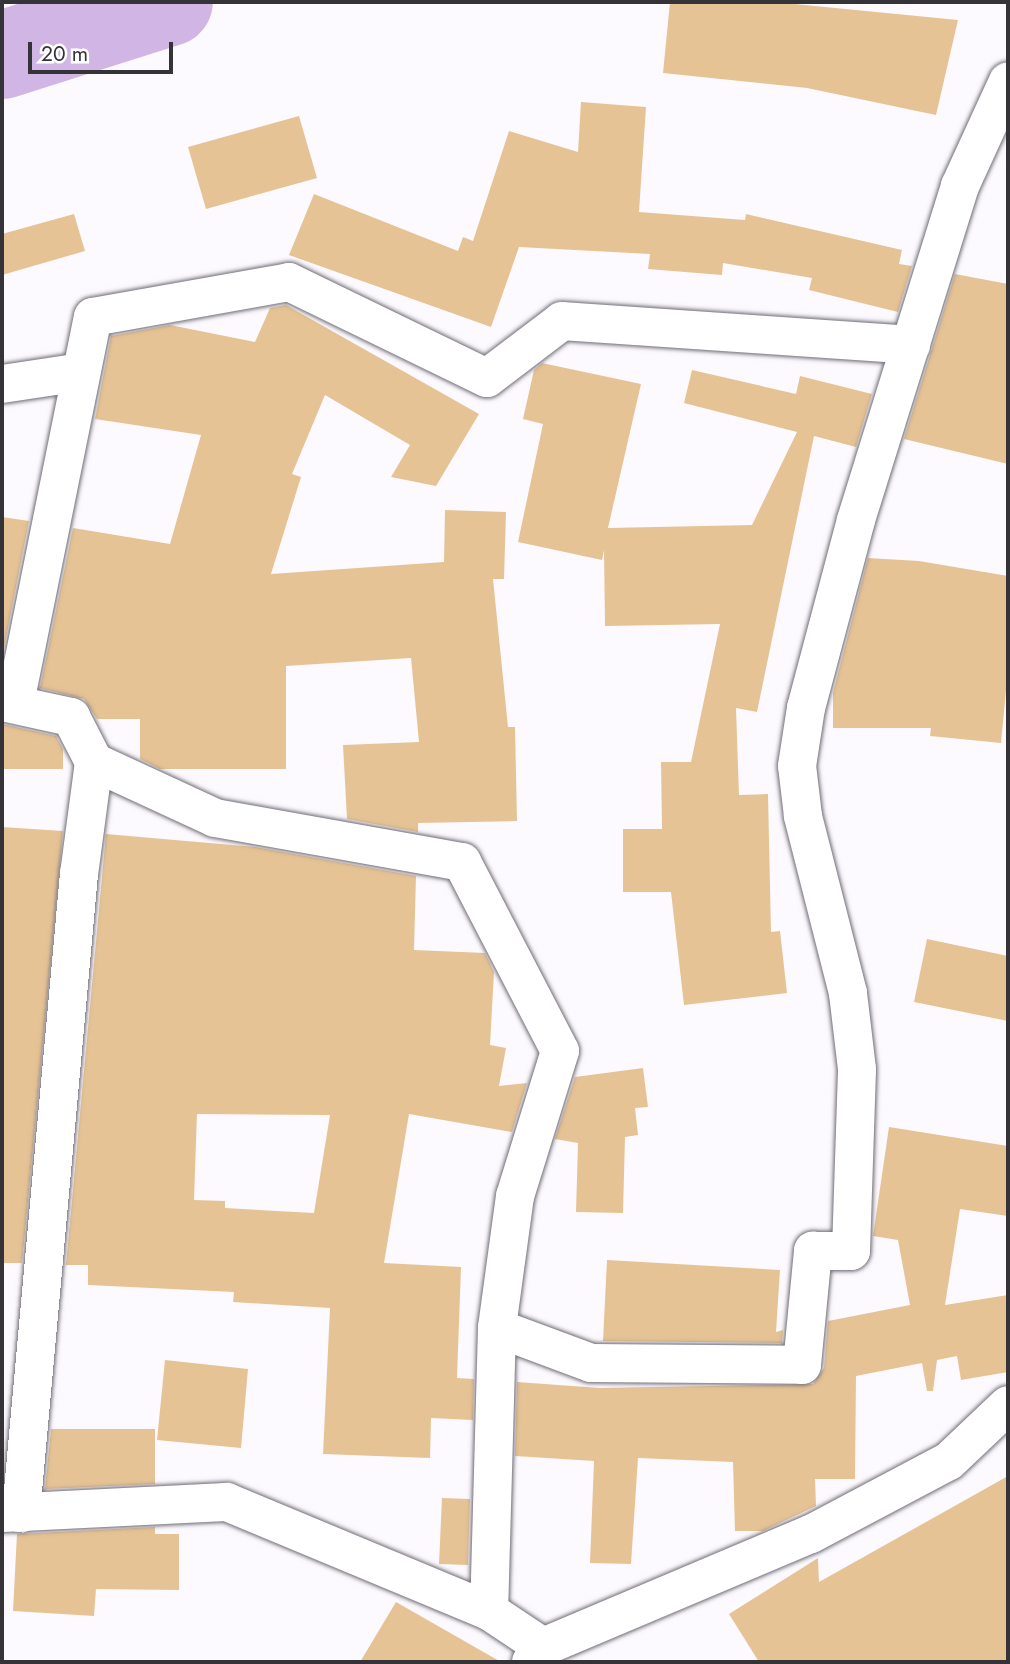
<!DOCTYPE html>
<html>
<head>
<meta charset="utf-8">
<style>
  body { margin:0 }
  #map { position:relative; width:1010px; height:1664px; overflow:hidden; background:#fcfafe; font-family:Jost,sans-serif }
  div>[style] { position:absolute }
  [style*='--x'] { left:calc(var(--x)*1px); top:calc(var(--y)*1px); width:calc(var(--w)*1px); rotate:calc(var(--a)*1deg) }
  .river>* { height:88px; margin:-44px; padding:0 44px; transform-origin:44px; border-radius:44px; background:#d0b5e5 }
  .building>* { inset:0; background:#e6c395 }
  .roads { filter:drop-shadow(0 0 2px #716c76) drop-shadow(0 0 2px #716c76) }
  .minor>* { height:38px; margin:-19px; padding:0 19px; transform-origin:19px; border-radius:19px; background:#fff }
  span { translate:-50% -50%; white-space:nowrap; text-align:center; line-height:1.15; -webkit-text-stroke:6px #fff; paint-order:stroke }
  .frame { position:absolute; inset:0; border:4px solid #363338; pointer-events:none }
  .scale { position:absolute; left:28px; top:42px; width:145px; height:32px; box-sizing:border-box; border:4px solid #363338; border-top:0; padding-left:9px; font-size:21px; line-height:24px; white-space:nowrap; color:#363338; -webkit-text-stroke:5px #fff; paint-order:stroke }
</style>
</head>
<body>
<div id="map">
  <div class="river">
    <div style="--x:2;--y:55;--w:175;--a:-17.6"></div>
  </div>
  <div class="building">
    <div style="clip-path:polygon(670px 2px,774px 2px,958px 20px,936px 115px,807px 88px,663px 73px)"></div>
    <div style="clip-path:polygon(581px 102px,646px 107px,639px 212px,745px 220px,746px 214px,902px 250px,899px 264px,912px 266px,898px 312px,809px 290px,812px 278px,723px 263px,722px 275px,648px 269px,650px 254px,519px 247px,491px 327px,289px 255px,314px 194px,458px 251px,463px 237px,473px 241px,509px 131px,578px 152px)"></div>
    <div style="clip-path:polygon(299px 116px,317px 178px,206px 209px,188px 147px)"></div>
    <div style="clip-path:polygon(74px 214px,85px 251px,2px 275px,2px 234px)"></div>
    <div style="clip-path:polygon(955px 274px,1008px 284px,1008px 464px,904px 439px)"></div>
    <div style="clip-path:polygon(286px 305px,479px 414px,436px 486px,391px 477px,410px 445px,325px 395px,292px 474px,301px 477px,271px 574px,444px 562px,445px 510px,506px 512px,504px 579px,493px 579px,508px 727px,515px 727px,517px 821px,418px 823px,418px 832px,347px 819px,343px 745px,419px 742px,411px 658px,286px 666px,286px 769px,160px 769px,140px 759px,140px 719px,97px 719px,84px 699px,40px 688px,73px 528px,170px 544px,201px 435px,95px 419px,111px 336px,170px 325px,255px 342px,270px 308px)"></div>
    <div style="clip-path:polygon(542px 363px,641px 384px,608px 528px,752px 525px,797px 432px,684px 403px,692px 370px,796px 394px,800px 376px,872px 394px,856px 447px,814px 436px,757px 712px,736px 708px,739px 795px,768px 794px,771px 932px,780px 931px,787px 993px,684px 1005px,671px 892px,623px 892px,623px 829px,662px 829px,661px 762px,691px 762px,720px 624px,605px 626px,604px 550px,602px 560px,518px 542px,543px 424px,523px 419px,534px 370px)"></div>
    <div style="clip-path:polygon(2px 517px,29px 521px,2px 658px)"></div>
    <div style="clip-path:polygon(868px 558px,919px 561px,1008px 576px,1008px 670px,1001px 743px,930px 736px,931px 728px,833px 728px,833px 693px)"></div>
    <div style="clip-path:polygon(2px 724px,56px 736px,63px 749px,63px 769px,2px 769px)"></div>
    <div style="clip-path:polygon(2px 827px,63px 831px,22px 1263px,2px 1263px)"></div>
    <div style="clip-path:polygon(evenodd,106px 834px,255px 847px,416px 876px,414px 950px,485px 953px,494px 972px,490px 1045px,506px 1048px,499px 1086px,527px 1083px,512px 1132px,409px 1114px,384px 1263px,461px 1267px,457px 1378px,474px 1379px,473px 1420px,431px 1418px,430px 1458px,323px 1454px,330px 1308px,233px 1302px,234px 1292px,88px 1285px,88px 1265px,66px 1265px,106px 834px,197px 1114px,330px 1115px,314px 1213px,225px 1208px,225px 1201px,194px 1200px,197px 1114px)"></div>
    <div style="clip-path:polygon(927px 939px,1008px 956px,1008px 1021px,914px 1002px)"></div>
    <div style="clip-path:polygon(643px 1068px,648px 1107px,635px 1108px,638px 1135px,625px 1137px,623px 1213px,576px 1212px,578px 1143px,555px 1139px,575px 1077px)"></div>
    <div style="clip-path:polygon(889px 1127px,1008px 1146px,1008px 1216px,960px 1209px,945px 1305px,1008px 1295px,1008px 1372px,961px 1380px,957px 1356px,937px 1360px,933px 1391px,927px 1391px,922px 1363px,856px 1376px,855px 1479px,815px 1479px,816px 1506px,763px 1531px,735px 1531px,733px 1462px,638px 1458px,631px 1564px,590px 1563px,594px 1461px,515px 1456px,517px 1382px,600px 1388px,813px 1384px,824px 1368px,828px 1321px,910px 1305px,898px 1240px,873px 1236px)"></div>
    <div style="clip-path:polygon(607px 1260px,780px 1270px,776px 1332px,783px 1330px,782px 1343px,603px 1341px)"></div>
    <div style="clip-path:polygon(165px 1360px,248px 1369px,241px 1448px,157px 1440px)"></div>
    <div style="clip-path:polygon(51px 1429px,155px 1429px,155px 1484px,45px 1489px)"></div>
    <div style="clip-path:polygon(1008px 1476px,1008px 1662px,759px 1662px,729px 1614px,818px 1558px,819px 1582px)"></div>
    <div style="clip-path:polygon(442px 1498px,470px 1499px,468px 1565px,439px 1564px)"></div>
    <div style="clip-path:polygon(155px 1527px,155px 1534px,179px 1534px,179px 1590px,96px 1589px,94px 1616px,13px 1611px,17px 1534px)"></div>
    <div style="clip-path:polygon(396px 1602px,501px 1662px,360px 1662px)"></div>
  </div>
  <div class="roads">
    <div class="minor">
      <div style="--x:2;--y:384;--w:80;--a:-8.6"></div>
      <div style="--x:2;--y:702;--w:71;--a:12.3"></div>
      <div style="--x:71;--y:717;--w:51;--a:62.9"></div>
      <div style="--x:94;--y:762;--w:113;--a:97.6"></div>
      <div style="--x:79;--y:874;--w:642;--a:95.19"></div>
      <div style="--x:15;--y:703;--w:394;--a:-78.6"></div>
      <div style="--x:93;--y:317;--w:199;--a:-10.1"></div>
      <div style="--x:289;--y:282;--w:220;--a:25.9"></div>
      <div style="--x:487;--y:378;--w:94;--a:-37.2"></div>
      <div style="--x:562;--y:321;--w:350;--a:3.9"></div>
      <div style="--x:94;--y:762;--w:133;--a:24.8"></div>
      <div style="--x:215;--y:818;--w:251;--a:10.1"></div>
      <div style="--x:462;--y:862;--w:213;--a:62.6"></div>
      <div style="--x:560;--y:1051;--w:152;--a:107.2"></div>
      <div style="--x:515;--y:1196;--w:133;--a:97.8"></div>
      <div style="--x:497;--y:1328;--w:283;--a:91.6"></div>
      <div style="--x:497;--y:1328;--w:100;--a:20.4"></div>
      <div style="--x:591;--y:1363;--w:211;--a:0.5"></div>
      <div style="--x:802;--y:1365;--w:115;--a:-84.5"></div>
      <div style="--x:813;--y:1251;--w:38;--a:0"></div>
      <div style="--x:851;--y:1251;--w:182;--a:-88.1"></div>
      <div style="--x:857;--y:1069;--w:77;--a:-96.8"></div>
      <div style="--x:848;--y:993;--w:183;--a:-104.3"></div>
      <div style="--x:803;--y:816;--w:50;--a:-96.8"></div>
      <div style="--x:797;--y:766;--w:59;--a:-81.2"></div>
      <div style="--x:806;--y:708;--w:195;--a:-75.1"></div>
      <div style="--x:856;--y:520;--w:350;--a:-72.7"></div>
      <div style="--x:960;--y:186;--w:115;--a:-65.4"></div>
      <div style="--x:2;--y:1513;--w:225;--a:-2.8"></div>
      <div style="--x:227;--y:1502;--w:284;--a:22.6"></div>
      <div style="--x:489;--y:1611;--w:65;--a:33.7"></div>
      <div style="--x:531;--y:1662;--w:19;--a:-51"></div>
      <div style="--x:543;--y:1647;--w:291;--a:-22.9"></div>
      <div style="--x:811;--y:1534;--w:156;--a:-27.9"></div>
      <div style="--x:949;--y:1461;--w:81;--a:-43.5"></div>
    </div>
  </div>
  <div class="frame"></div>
  <div class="scale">20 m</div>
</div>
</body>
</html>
